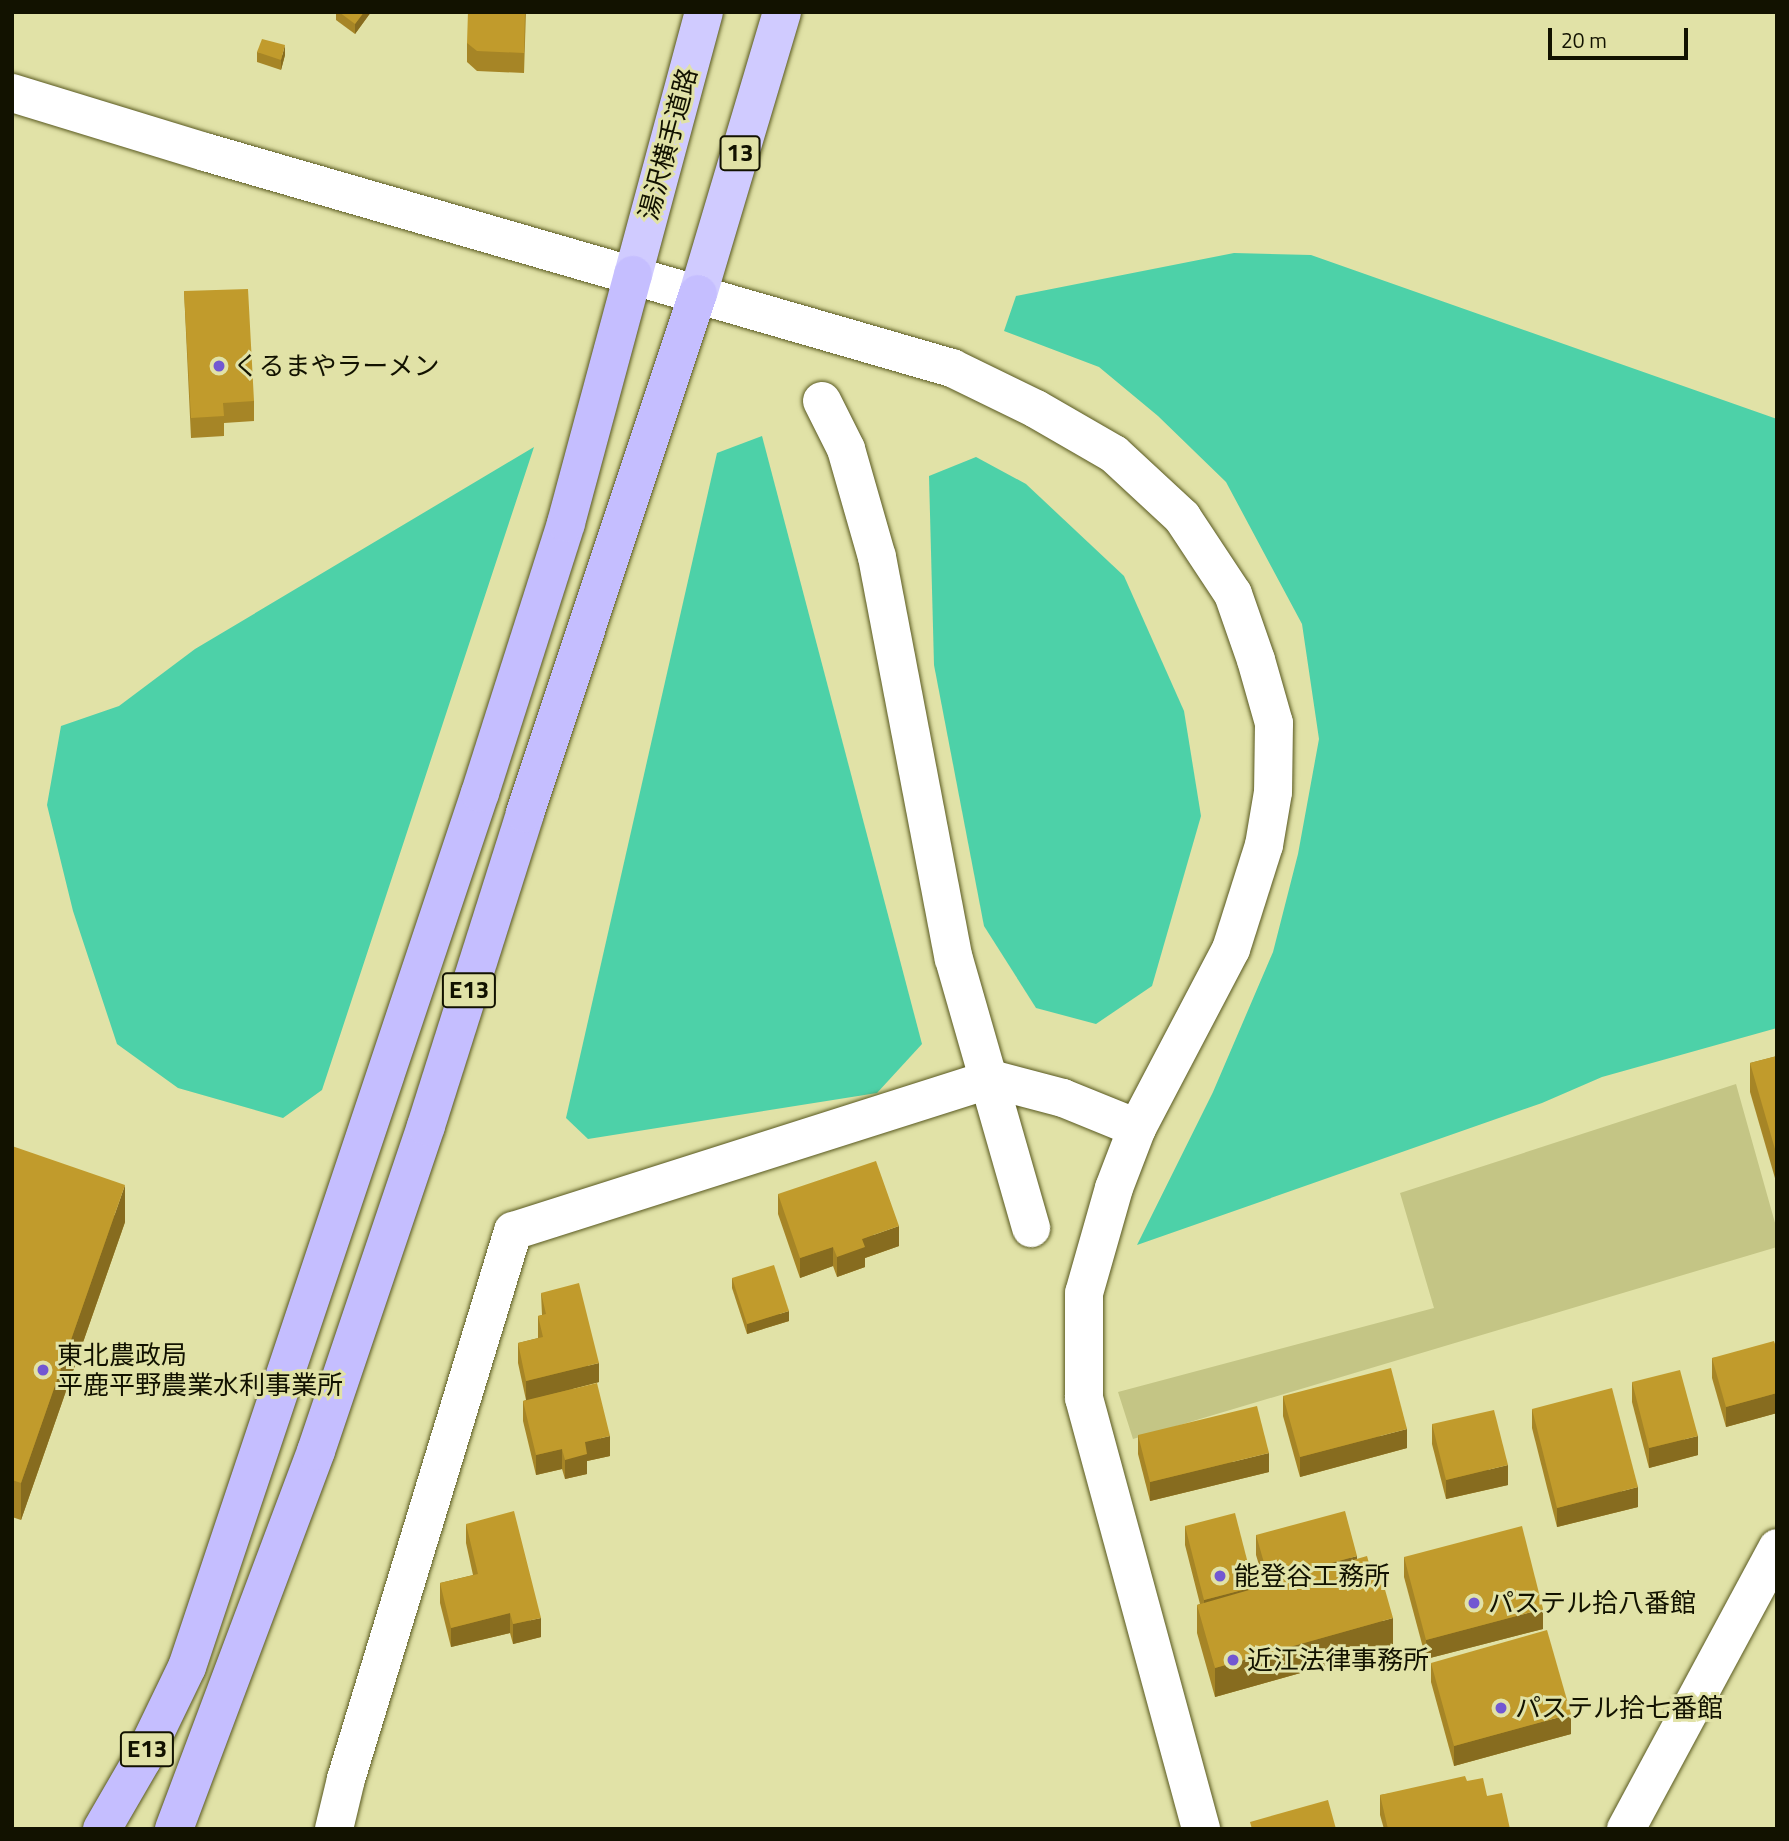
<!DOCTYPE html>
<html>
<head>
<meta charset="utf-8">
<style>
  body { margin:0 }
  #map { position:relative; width:1789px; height:1841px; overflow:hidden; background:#e1e2a7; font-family:"Titillium Web","Noto Sans JP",sans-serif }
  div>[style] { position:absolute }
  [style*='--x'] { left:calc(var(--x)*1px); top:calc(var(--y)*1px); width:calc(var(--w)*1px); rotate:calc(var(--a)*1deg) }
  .green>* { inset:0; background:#c4c585 }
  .water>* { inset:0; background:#4dd1a8 }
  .roads { filter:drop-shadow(0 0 2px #595920) drop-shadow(0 0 2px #595920) }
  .minor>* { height:38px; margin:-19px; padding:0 19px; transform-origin:19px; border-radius:19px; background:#fff }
  .tertiary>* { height:38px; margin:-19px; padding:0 19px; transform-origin:19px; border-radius:19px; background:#fff }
  .trunk>* { height:38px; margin:-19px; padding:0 19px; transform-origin:19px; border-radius:19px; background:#d0cbff }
  .motorway>* { height:38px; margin:-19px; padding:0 19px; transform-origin:19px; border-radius:19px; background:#c5beff }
  .wall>* { inset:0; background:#a68526 }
  .shaded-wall>* { inset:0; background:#876c1f }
  .building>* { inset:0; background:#c19b2c }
  .dots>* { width:19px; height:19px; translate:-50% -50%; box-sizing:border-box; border:4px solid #e1e2a7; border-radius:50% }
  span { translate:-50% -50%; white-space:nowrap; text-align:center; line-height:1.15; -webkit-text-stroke:6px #e1e2a7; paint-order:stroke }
  .shield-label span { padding:2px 5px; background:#e1e2a7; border:2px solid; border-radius:5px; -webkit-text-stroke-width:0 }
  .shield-label { font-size:24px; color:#121200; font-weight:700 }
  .street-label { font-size:26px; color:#121200 }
  .poi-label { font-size:26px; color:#121200 }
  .left { translate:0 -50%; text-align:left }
  .frame { position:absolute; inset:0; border:14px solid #121200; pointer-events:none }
  .scale { position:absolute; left:1548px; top:28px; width:140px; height:32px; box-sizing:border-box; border:4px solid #121200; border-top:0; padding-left:9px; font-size:21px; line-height:24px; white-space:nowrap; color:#121200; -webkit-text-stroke:5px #e1e2a7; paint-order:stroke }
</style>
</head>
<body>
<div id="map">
  <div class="green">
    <div style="clip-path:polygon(1736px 1084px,1777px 1230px,1777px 1247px,1133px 1439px,1118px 1392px,1434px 1308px,1400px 1193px)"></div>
  </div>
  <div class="water">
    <div style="clip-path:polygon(1234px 253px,1311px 255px,1777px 419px,1777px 1028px,1602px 1077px,1542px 1103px,1137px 1245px,1213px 1092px,1273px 952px,1298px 854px,1319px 739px,1302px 624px,1226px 482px,1158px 416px,1099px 367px,1004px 331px,1016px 296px)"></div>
    <div style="clip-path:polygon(762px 436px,922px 1044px,877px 1093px,588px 1139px,566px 1118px,717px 453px)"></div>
    <div style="clip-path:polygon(534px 447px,322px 1090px,283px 1118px,178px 1088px,117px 1044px,73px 911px,47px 805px,61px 726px,119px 706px,195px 649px)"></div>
    <div style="clip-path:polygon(976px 457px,1026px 484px,1124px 576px,1184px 711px,1201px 816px,1152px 986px,1096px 1024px,1036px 1008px,984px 926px,934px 665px,929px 476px)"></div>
  </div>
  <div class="roads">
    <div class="minor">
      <div style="--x:822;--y:401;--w:54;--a:63.4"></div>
      <div style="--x:846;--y:449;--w:112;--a:74"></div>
      <div style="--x:877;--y:557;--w:409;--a:79.2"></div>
      <div style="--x:954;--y:959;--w:280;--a:74"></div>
      <div style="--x:334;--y:1829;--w:51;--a:-76.5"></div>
      <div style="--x:346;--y:1779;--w:573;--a:-73.05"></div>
      <div style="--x:513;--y:1231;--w:502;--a:-17.64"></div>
      <div style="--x:991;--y:1079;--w:74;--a:14.8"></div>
      <div style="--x:1063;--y:1098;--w:80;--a:22.1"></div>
      <div style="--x:1626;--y:1829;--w:319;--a:-61.7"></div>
    </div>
    <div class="tertiary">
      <div style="--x:12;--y:93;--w:202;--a:17"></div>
      <div style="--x:205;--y:152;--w:778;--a:16.13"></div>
      <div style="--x:952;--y:368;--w:93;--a:26"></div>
      <div style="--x:1036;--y:409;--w:90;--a:30"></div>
      <div style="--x:1114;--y:454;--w:93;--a:42.8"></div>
      <div style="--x:1182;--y:517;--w:92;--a:56.5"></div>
      <div style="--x:1233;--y:594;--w:70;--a:70.8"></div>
      <div style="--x:1256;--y:660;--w:66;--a:74.1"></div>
      <div style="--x:1274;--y:723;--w:69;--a:90.8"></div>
      <div style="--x:1273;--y:792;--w:54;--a:99.6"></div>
      <div style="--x:1264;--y:845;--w:109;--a:107.6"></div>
      <div style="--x:1231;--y:949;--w:202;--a:117.7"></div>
      <div style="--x:1137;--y:1128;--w:64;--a:111"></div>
      <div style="--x:1114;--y:1188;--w:109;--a:105.9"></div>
      <div style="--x:1084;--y:1293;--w:105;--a:90"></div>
      <div style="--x:1084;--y:1398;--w:447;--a:74.8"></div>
    </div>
    <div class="trunk">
      <div style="--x:633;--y:275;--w:272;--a:-74.9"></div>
      <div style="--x:698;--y:294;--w:294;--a:-73.4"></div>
    </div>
    <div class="motorway">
      <div style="--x:102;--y:1829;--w:80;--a:-59.9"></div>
      <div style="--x:142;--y:1760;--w:103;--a:-64.2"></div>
      <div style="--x:187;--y:1667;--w:922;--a:-71.47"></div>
      <div style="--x:480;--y:793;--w:283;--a:-72.3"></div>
      <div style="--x:566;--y:523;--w:257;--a:-74.9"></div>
      <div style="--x:174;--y:1829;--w:404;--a:-69.4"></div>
      <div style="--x:316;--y:1451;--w:343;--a:-71.3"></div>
      <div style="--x:426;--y:1126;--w:328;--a:-72.4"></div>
      <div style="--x:525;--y:813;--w:547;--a:-71.57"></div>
    </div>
  </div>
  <div class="wall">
    <div style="clip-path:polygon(336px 12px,371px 12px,355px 34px,336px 20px)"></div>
    <div style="clip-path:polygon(526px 12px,524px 73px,477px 71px,467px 62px,467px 43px)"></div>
    <div style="clip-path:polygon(257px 52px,285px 55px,281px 70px,257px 62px)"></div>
    <div style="clip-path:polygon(184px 291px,254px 401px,254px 421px,224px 423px,224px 436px,191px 438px)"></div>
    <div style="clip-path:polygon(1777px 1056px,1777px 1185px,1750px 1092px,1750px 1063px)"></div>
    <div style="clip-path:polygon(12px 1146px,125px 1222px,21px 1520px,12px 1517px)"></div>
    <div style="clip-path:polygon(778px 1194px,899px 1246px,865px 1258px,865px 1267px,837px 1277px,833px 1266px,800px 1278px,778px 1214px)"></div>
    <div style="clip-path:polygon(732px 1278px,789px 1321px,747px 1334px,732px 1288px)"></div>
    <div style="clip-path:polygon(541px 1293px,599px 1382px,572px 1389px,610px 1456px,587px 1461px,587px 1474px,565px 1479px,562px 1469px,536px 1475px,523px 1421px,523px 1401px,526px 1400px,518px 1363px,518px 1343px,538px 1338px,538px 1316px,542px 1315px)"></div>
    <div style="clip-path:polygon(1777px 1350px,1777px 1413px,1726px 1427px,1712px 1378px,1712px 1358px)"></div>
    <div style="clip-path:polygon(1632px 1382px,1698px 1455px,1649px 1468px,1632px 1402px)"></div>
    <div style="clip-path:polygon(1283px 1396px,1407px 1448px,1300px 1477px,1283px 1416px)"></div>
    <div style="clip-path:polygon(1532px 1409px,1638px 1507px,1557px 1527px,1532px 1428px)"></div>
    <div style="clip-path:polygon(1432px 1424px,1508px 1485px,1446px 1499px,1432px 1444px)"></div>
    <div style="clip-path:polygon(1138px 1435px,1269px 1472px,1150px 1501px,1138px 1454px)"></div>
    <div style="clip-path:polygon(466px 1524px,541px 1637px,513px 1644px,510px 1633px,451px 1647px,440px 1603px,440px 1583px,473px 1575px,466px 1543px)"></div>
    <div style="clip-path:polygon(1185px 1526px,1254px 1588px,1265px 1585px,1256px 1555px,1256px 1535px,1357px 1559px,1393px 1647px,1215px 1697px,1197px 1633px,1197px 1605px,1200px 1604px,1185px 1545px)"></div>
    <div style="clip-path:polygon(1404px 1557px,1543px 1629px,1426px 1659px,1404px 1577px)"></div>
    <div style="clip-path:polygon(1431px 1663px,1571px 1734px,1454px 1766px,1431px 1682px)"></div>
    <div style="clip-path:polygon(1467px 1781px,1487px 1796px,1510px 1829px,1384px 1829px,1380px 1815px,1380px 1795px)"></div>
  </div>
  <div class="shaded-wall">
    <div style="clip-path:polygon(364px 12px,371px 12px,355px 34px,355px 24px)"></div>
    <div style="clip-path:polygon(285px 45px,285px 55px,281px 70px,281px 60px)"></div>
    <div style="clip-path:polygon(13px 261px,13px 325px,12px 326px,12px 262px)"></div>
    <div style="clip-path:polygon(125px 1185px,125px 1222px,21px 1520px,21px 1483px)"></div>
    <div style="clip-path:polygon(899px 1226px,899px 1246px,865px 1258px,865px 1267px,837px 1277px,837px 1257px,862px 1239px)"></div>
    <div style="clip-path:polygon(833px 1247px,833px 1266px,800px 1278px,800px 1258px)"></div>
    <div style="clip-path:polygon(789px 1311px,789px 1321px,747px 1334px,747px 1324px)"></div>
    <div style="clip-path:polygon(599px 1363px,599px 1382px,526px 1401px,526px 1381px)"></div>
    <div style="clip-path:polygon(1777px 1393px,1777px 1413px,1726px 1427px,1726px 1407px)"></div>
    <div style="clip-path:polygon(1407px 1429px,1407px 1448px,1300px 1477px,1300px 1457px)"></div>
    <div style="clip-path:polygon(610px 1436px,610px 1456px,587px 1461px,587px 1474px,565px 1479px,565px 1460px,585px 1442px)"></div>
    <div style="clip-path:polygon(1698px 1436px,1698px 1455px,1649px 1468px,1649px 1448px)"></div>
    <div style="clip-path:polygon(562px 1449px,562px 1469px,536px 1475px,536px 1455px)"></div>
    <div style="clip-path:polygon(1269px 1453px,1269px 1472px,1150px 1501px,1150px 1482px)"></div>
    <div style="clip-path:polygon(1508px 1465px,1508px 1485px,1446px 1499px,1446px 1480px)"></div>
    <div style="clip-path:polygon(1638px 1487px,1638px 1507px,1557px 1527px,1557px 1508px)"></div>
    <div style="clip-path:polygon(1357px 1556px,1357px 1576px,1269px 1600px,1269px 1580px)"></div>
    <div style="clip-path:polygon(1254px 1587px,1204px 1620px,1204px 1600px)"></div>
    <div style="clip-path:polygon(1543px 1609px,1543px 1629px,1426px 1659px,1426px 1640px)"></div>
    <div style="clip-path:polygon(510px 1613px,510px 1633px,451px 1647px,451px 1628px)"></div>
    <div style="clip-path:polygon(541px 1618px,541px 1637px,513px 1644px,513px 1624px)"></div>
    <div style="clip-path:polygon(1393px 1618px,1393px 1647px,1215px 1697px,1215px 1668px)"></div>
    <div style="clip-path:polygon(1571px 1714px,1571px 1734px,1454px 1766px,1454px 1746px)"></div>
  </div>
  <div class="building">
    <div style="clip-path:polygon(339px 12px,364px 12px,355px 24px)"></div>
    <div style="clip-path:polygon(468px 12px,525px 12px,524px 53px,477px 51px,467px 43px)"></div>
    <div style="clip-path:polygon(262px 39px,285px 45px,281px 60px,257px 52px)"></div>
    <div style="clip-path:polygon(248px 289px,254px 401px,223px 403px,224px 416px,191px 418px,184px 291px)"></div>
    <div style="clip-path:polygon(1777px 1056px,1777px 1156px,1750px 1063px)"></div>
    <div style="clip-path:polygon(12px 1146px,125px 1185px,21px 1483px,12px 1480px)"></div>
    <div style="clip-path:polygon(876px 1161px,899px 1226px,862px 1239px,865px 1247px,837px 1257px,833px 1247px,800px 1258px,778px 1194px)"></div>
    <div style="clip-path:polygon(774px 1265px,789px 1311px,747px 1324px,732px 1278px)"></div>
    <div style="clip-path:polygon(579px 1283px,599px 1363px,526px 1381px,518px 1343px,543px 1337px,538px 1316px,546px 1314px,541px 1293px)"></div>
    <div style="clip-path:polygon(1774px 1341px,1777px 1350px,1777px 1393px,1726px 1407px,1712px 1358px)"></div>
    <div style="clip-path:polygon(1391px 1368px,1407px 1429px,1300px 1457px,1283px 1396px)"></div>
    <div style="clip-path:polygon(1680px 1370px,1698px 1436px,1649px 1448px,1632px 1382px)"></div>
    <div style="clip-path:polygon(597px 1383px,610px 1436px,585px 1442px,587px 1454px,565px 1460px,562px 1449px,536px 1455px,523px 1401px)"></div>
    <div style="clip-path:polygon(1612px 1388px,1638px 1487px,1557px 1508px,1532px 1409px)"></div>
    <div style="clip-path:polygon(1257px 1406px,1269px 1453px,1150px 1482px,1138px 1435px)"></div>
    <div style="clip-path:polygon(1494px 1410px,1508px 1465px,1446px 1480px,1432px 1424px)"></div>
    <div style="clip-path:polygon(514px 1511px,541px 1618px,513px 1624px,510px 1613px,451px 1628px,440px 1583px,478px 1574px,466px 1524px)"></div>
    <div style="clip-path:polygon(1345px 1511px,1357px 1556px,1269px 1580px,1256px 1535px)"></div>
    <div style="clip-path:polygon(1235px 1513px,1254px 1587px,1204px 1600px,1185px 1526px)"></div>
    <div style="clip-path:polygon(1522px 1526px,1543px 1609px,1426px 1640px,1404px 1557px)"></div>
    <div style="clip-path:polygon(1367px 1556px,1374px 1581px,1382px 1579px,1393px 1618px,1215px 1668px,1197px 1605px)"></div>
    <div style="clip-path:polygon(1547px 1630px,1571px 1714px,1454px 1746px,1431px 1663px)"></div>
    <div style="clip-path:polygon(1465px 1776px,1467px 1781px,1483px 1778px,1487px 1796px,1502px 1793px,1510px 1829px,1388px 1829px,1380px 1795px)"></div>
    <div style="clip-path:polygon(1328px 1800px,1336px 1829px,1252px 1829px,1250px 1822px)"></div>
  </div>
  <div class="dots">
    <div style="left:219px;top:366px;background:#7258d2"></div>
    <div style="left:43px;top:1370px;background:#7258d2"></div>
    <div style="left:1220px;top:1576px;background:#7258d2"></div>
    <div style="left:1474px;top:1603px;background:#7258d2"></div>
    <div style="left:1233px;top:1660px;background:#7258d2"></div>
    <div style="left:1501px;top:1708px;background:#7258d2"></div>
  </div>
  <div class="shield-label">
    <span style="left:740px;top:153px">13</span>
    <span style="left:469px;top:990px">E13</span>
    <span style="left:147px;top:1749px">E13</span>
  </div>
  <div class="street-label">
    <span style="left:668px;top:144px;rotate:-75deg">湯沢横手道路</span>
  </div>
  <div class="poi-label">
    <span class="left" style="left:233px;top:366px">くるまやラーメン</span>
    <span class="left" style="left:57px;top:1370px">東北農政局<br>平鹿平野農業水利事業所</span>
    <span class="left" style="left:1234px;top:1576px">能登谷工務所</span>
    <span class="left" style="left:1488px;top:1603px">パステル拾八番館</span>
    <span class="left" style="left:1247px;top:1660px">近江法律事務所</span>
    <span class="left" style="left:1515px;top:1708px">パステル拾七番館</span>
  </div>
  <div class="frame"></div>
  <div class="scale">20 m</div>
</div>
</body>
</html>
